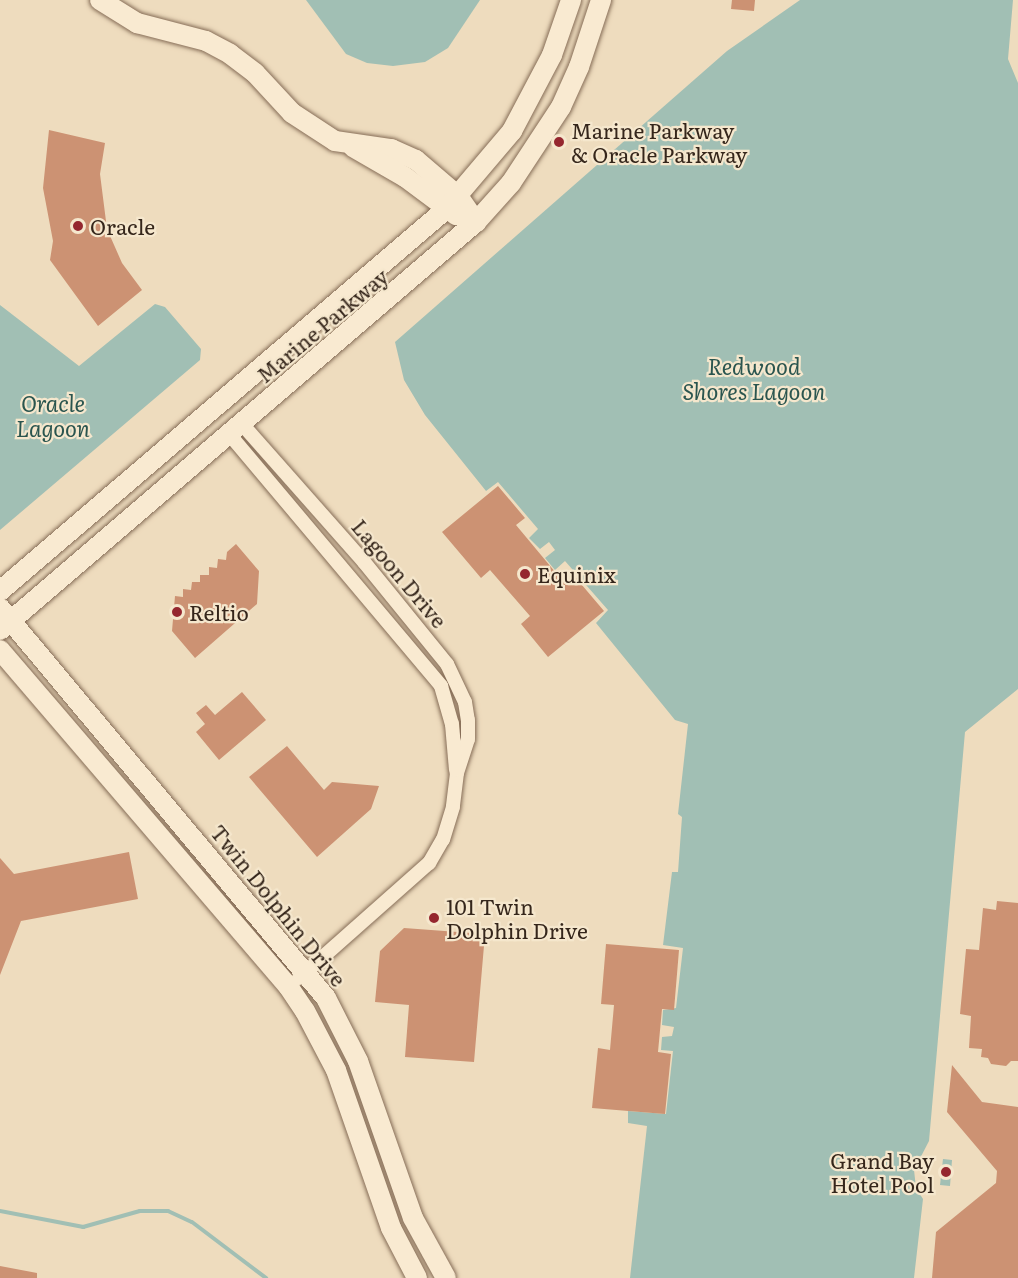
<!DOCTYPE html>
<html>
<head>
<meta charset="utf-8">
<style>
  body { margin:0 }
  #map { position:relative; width:1018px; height:1278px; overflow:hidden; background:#eedcbe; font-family:Literata,serif }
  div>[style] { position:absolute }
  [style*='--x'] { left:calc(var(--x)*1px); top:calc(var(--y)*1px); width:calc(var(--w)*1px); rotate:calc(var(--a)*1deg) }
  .water>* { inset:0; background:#a1bfb4 }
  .stream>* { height:4px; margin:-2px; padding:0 2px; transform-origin:2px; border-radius:2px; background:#a1bfb4 }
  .building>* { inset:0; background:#cc9273 }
  .roads { filter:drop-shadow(0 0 2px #866d57) drop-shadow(0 0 2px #866d57) }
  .street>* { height:14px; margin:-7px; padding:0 7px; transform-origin:7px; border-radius:7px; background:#f9ead1 }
  .secondary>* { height:20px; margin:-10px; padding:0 10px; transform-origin:10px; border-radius:10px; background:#f9ead1 }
  .dots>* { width:16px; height:16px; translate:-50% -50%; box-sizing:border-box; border:3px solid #f5e7cd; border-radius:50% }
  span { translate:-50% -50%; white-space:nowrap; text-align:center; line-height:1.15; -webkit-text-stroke:4.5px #f5e7cd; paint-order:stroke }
  .poi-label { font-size:21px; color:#35261b }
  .left { translate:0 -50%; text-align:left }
  .right { translate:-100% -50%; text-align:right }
  .street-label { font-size:21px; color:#35261b }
  .water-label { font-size:22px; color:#2a554f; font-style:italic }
</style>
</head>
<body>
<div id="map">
  <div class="water">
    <div style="clip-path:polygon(306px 0,480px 0,448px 48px,425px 62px,393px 66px,367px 63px,346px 54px)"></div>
    <div style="clip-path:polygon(800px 0,1013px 0,1008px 59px,1018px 83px,1018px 689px,965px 732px,929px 1141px,914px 1170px,916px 1188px,923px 1199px,914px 1278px,630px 1278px,647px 1126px,628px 1123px,628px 1111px,666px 1114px,673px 1051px,661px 1050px,662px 1037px,672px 1036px,674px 1027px,662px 1025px,663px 1010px,676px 1008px,683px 948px,663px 945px,672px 872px,678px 872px,682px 817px,678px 814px,688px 724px,675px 720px,596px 623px,608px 610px,565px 561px,555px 570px,545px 558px,555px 550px,549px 542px,540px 549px,529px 538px,538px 529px,498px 482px,486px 491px,425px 415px,404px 380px,395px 342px,727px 51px)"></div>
    <div style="clip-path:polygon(155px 304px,165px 307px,201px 349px,200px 360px,0 530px,0 305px,79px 366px)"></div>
    <div style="clip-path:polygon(943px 1159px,952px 1160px,950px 1186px,940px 1185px)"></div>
  </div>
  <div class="stream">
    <div style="--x:0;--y:1211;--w:85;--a:10.9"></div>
    <div style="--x:83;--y:1227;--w:59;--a:-15.7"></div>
    <div style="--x:140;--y:1211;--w:28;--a:0"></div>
    <div style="--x:168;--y:1211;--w:26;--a:25"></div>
    <div style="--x:192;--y:1222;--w:93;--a:37.1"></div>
  </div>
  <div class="building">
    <div style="clip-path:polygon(732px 0,755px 0,754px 11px,731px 9px)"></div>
    <div style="clip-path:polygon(49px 130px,105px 143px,100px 174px,107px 229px,122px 263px,142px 290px,98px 326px,50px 260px,53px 241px,43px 188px)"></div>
    <div style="clip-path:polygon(498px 486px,525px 518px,516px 525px,566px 585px,576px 578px,604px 611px,548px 657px,521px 624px,530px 616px,490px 570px,481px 578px,442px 532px)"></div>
    <div style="clip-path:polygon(236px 544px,259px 571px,257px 604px,195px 658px,172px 631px,175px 596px,183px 597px,183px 589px,191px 590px,192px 582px,200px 582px,200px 575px,209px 575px,209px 567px,217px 568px,218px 559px,226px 560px,227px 552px)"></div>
    <div style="clip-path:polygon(242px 692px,266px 720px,219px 760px,196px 732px,205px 724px,196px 713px,206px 705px,215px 715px)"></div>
    <div style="clip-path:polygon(287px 746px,324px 790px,332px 782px,379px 786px,371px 809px,317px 857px,249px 777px)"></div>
    <div style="clip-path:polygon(129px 852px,138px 899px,21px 921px,0 975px,0 858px,14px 874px)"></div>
    <div style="clip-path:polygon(997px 901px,1018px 903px,1018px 1061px,1011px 1061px,1006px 1066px,991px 1064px,988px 1058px,981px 1057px,982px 1049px,969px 1048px,971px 1016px,960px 1014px,966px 949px,979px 950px,983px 908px,996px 910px)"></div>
    <div style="clip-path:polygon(404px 928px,485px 934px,474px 1062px,405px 1057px,409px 1005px,375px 1002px,380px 951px)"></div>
    <div style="clip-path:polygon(606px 944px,679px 950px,674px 1010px,662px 1009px,658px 1052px,671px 1054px,665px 1114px,592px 1108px,598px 1048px,610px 1050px,614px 1005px,601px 1004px)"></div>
    <div style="clip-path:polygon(952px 1065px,982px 1102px,1018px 1107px,1018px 1278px,932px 1278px,936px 1232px,996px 1183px,997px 1171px,947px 1112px)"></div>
    <div style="clip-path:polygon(0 1266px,37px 1273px,37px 1278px,0 1278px)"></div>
  </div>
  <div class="roads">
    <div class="street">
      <div style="--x:242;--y:424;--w:184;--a:48.5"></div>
      <div style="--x:364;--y:562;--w:132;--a:50.9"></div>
      <div style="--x:447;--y:664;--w:42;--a:64.7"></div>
      <div style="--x:465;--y:702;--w:18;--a:81"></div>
      <div style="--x:468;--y:720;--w:19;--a:90"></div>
      <div style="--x:468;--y:739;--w:36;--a:108"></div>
      <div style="--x:457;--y:773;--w:34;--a:97"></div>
      <div style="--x:453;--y:807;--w:34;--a:107"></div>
      <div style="--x:443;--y:839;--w:28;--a:120"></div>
      <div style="--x:429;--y:863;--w:174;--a:138.5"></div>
      <div style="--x:230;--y:435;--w:328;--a:49.9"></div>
      <div style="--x:441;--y:686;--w:40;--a:74"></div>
      <div style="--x:452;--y:724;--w:46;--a:85"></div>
    </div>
    <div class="secondary">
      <div style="--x:100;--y:0;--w:44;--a:31.9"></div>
      <div style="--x:137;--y:23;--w:71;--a:14.6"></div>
      <div style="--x:206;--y:41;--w:27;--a:28"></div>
      <div style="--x:230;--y:54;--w:31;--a:37"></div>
      <div style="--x:255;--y:73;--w:54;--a:47.2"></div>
      <div style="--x:292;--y:113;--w:51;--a:33.1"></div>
      <div style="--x:335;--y:141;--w:57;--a:8.1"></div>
      <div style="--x:391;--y:149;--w:27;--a:24"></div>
      <div style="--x:416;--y:160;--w:55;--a:40.6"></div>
      <div style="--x:458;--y:196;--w:32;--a:55"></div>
      <div style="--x:353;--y:147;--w:60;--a:30"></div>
      <div style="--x:405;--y:177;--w:64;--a:36.7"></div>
      <div style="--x:0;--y:591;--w:586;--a:-40.57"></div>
      <div style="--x:445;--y:210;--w:104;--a:-49.7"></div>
      <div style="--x:512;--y:131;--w:86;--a:-62.2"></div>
      <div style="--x:552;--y:55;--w:58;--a:-70.9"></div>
      <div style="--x:0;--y:608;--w:508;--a:50.11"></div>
      <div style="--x:326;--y:998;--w:71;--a:63.1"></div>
      <div style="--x:358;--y:1061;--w:166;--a:70.7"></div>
      <div style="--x:413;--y:1218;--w:68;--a:61.2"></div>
      <div style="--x:0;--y:630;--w:627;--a:-40.6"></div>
      <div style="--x:476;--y:222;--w:52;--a:-48.1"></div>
      <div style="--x:511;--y:183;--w:91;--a:-56.7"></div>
      <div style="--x:561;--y:107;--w:44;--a:-65.8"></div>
      <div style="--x:579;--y:67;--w:71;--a:-71.8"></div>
      <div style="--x:0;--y:650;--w:443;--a:49.4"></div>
      <div style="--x:288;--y:986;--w:30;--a:56"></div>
      <div style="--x:305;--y:1011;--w:67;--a:62.3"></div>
      <div style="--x:336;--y:1070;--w:167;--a:70.8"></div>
      <div style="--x:391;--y:1228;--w:56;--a:62.5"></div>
    </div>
  </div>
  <div class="dots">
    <div style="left:559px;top:142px;background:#95272f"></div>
    <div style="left:78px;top:226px;background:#95272f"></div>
    <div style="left:525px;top:574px;background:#95272f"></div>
    <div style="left:177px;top:612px;background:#95272f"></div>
    <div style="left:434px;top:918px;background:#95272f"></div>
    <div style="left:946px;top:1172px;background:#95272f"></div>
  </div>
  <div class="poi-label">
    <span class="left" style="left:571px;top:142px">Marine Parkway<br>&amp; Oracle Parkway</span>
    <span class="left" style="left:90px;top:226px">Oracle</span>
    <span class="left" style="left:537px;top:574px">Equinix</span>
    <span class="left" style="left:189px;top:612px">Reltio</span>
    <span class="left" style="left:446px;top:918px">101 Twin<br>Dolphin Drive</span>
    <span class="right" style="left:934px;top:1172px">Grand Bay<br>Hotel Pool</span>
  </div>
  <div class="street-label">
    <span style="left:322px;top:325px;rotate:-40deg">Marine Parkway</span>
    <span style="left:400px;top:573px;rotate:50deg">Lagoon Drive</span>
    <span style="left:279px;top:905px;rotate:51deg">Twin Dolphin Drive</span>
  </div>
  <div class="water-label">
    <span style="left:754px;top:378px">Redwood<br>Shores Lagoon</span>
    <span style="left:53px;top:415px">Oracle<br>Lagoon</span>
  </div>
</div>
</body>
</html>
